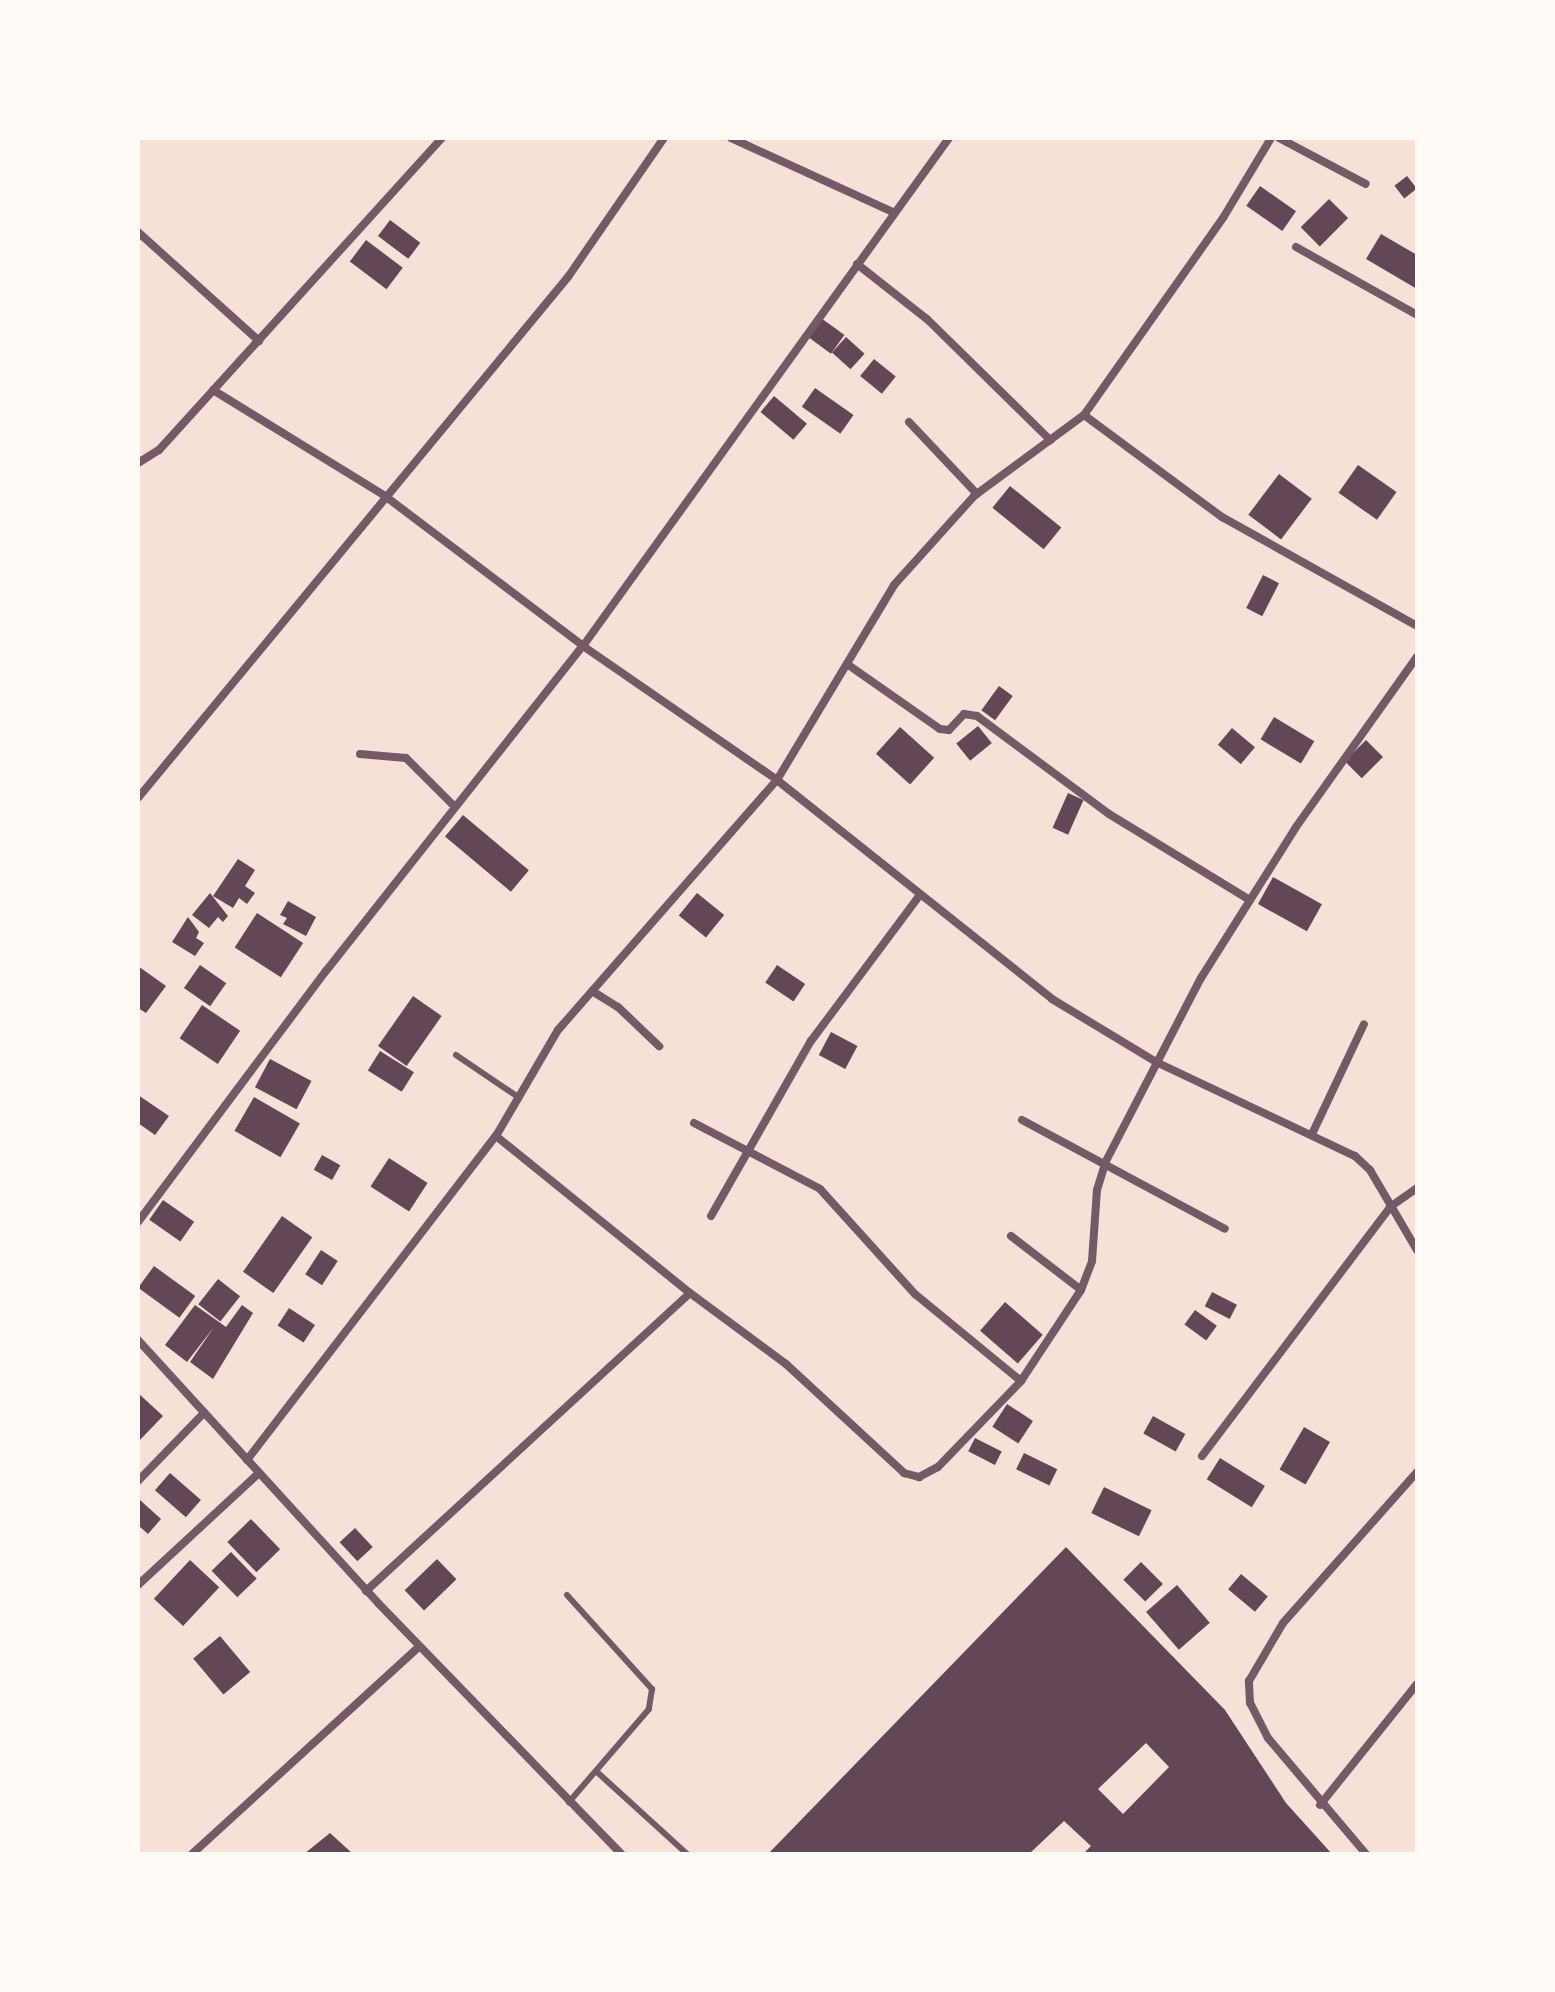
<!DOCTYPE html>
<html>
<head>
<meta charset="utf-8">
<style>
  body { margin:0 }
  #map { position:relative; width:1555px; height:1992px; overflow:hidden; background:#f7e1d7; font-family:Jost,sans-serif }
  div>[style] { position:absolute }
  .building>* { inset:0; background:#644757; transform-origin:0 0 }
  .service>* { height:6px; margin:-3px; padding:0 3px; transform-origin:3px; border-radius:3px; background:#755966 }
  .minor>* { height:8px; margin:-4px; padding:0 4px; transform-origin:4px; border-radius:4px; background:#755966 }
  span { translate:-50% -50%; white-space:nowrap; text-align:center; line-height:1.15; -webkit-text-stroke:8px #fffaf5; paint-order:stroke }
  .frame { position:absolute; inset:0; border:140px solid #fffaf5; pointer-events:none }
</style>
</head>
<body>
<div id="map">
  <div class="building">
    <i style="left:1407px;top:176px;width:16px;height:16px;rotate:52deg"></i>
    <i style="left:1260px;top:186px;width:44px;height:24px;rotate:35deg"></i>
    <i style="left:1329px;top:199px;width:27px;height:40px;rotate:45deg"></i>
    <i style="left:390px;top:220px;width:38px;height:20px;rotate:37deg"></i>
    <i style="clip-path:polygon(1381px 234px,1417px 255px,1417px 289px,1366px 259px)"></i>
    <i style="left:366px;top:240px;width:46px;height:27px;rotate:37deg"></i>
    <i style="left:821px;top:318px;width:29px;height:23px;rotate:36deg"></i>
    <i style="left:846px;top:337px;width:25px;height:21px;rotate:42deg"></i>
    <i style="left:874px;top:359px;width:28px;height:22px;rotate:39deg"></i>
    <i style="left:815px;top:388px;width:47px;height:23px;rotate:35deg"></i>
    <i style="left:774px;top:396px;width:43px;height:21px;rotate:40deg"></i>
    <i style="left:1358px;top:465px;width:47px;height:34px;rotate:35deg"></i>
    <i style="left:1279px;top:474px;width:41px;height:51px;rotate:37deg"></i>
    <i style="left:1010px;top:486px;width:66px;height:28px;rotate:39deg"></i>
    <i style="left:1263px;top:575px;width:18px;height:37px;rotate:27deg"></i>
    <i style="left:999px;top:686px;width:17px;height:30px;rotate:36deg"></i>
    <i style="left:1274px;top:717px;width:47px;height:26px;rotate:31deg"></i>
    <i style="left:978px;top:726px;width:22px;height:28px;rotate:51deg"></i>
    <i style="left:900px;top:727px;width:46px;height:36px;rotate:42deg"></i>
    <i style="left:1232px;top:728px;width:30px;height:22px;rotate:40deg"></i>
    <i style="left:1366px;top:740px;width:24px;height:30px;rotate:45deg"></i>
    <i style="left:1068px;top:793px;width:17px;height:38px;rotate:24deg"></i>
    <i style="left:463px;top:815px;width:86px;height:28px;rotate:40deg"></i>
    <i style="clip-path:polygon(238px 859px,255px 870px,245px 886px,255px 893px,247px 904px,239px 898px,233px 908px,213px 896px)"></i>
    <i style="left:1273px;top:877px;width:56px;height:31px;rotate:29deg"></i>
    <i style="clip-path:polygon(210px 893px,228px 916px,223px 922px,218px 917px,209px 928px,192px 915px)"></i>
    <i style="left:697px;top:893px;width:35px;height:29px;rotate:39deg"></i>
    <i style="clip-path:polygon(288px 901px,316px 917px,306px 936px,283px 924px,287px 918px,280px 915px)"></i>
    <i style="left:257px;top:913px;width:55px;height:41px;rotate:33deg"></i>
    <i style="clip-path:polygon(188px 917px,199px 932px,196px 938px,204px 943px,195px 956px,172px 942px)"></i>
    <i style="left:200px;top:965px;width:32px;height:28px;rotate:35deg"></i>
    <i style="left:777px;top:965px;width:34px;height:21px;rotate:34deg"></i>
    <i style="clip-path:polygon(138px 966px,166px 986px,146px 1013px,138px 1008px)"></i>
    <i style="left:413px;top:996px;width:35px;height:61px;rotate:35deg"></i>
    <i style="left:202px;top:1005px;width:46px;height:40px;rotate:34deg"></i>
    <i style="left:831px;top:1032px;width:30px;height:26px;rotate:28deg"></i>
    <i style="left:380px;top:1051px;width:40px;height:23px;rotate:32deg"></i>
    <i style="left:270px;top:1059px;width:47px;height:32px;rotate:28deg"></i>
    <i style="clip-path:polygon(138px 1095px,169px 1116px,155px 1135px,138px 1123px)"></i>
    <i style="left:254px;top:1097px;width:53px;height:39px;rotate:30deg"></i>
    <i style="left:322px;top:1155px;width:21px;height:17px;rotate:29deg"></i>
    <i style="left:389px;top:1158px;width:46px;height:34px;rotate:33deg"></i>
    <i style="left:163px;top:1200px;width:38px;height:24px;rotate:35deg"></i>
    <i style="left:282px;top:1216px;width:37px;height:68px;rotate:35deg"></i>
    <i style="left:321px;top:1250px;width:20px;height:29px;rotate:33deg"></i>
    <i style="left:154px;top:1266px;width:51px;height:27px;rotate:36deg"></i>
    <i style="left:218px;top:1279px;width:28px;height:32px;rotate:38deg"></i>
    <i style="left:1212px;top:1292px;width:28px;height:16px;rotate:27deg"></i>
    <i style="left:1005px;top:1302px;width:50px;height:38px;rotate:41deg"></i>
    <i style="clip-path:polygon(195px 1305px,226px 1327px,242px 1305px,253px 1313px,213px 1379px,190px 1362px,214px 1327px,187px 1362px,165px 1345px)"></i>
    <i style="left:289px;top:1308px;width:31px;height:21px;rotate:33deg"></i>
    <i style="left:1195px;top:1310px;width:27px;height:18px;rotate:36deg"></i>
    <i style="clip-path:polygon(138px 1393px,163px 1416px,138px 1442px)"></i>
    <i style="left:1007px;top:1404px;width:31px;height:27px;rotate:33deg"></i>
    <i style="left:1153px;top:1416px;width:37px;height:20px;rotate:29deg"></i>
    <i style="left:1304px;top:1427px;width:30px;height:49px;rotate:30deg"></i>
    <i style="left:975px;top:1438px;width:30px;height:15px;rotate:27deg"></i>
    <i style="left:1024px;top:1453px;width:37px;height:18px;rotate:26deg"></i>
    <i style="left:1220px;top:1458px;width:53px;height:25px;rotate:32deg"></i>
    <i style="left:170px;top:1473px;width:41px;height:23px;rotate:41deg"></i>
    <i style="left:1104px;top:1487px;width:53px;height:29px;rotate:26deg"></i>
    <i style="clip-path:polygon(140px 1500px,161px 1519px,148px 1534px,138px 1525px)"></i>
    <i style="left:251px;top:1519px;width:42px;height:33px;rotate:46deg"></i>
    <i style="left:355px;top:1528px;width:26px;height:21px;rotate:47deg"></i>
    <i style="clip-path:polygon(evenodd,1066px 1547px,1225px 1710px,1286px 1803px,1332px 1854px,1083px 1854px,1091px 1846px,1064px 1821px,1029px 1854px,768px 1854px,1066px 1547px,1146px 1743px,1169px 1767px,1123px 1814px,1098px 1789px,1146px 1743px)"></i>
    <i style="left:231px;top:1552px;width:37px;height:27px;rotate:46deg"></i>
    <i style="left:437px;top:1559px;width:28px;height:45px;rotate:46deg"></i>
    <i style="left:190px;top:1560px;width:40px;height:53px;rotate:43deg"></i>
    <i style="left:1141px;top:1562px;width:31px;height:25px;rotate:45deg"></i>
    <i style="left:1241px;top:1574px;width:35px;height:20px;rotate:40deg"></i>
    <i style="left:1177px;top:1585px;width:50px;height:41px;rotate:49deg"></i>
    <i style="left:220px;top:1636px;width:47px;height:35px;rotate:50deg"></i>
    <i style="clip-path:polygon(330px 1833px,353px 1854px,304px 1854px)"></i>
  </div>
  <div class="service">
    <i style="left:456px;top:1055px;width:75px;rotate:34.1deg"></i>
    <i style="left:567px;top:1595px;width:127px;rotate:47.9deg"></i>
    <i style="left:652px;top:1689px;width:20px;rotate:99deg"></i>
    <i style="left:649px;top:1709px;width:123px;rotate:130.7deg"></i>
    <i style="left:597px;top:1772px;width:122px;rotate:42.3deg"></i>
  </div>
  <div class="minor">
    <i style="left:731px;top:138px;width:180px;rotate:24.6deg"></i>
    <i style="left:1279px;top:138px;width:98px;rotate:27.9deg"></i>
    <i style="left:138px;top:232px;width:163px;rotate:42deg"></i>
    <i style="left:1296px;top:247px;width:139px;rotate:29.3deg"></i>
    <i style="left:857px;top:264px;width:89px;rotate:38.2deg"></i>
    <i style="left:927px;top:319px;width:173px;rotate:44.5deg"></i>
    <i style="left:213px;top:390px;width:202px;rotate:31.6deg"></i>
    <i style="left:385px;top:496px;width:248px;rotate:37.1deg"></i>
    <i style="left:583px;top:646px;width:236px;rotate:34.6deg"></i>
    <i style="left:777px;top:780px;width:352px;rotate:38.5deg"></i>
    <i style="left:1052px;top:999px;width:122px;rotate:31.2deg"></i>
    <i style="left:1156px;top:1062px;width:220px;rotate:25.3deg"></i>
    <i style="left:1355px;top:1156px;width:21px;rotate:43deg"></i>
    <i style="left:1370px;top:1170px;width:93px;rotate:59.6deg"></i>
    <i style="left:1084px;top:415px;width:172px;rotate:36.5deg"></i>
    <i style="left:1222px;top:517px;width:223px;rotate:29.2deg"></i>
    <i style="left:909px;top:422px;width:99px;rotate:46.6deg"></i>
    <i style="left:138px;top:463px;width:25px;rotate:-32deg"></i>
    <i style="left:159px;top:450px;width:421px;rotate:-47.8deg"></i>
    <i style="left:847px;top:664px;width:113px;rotate:35deg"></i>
    <i style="left:940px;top:729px;width:9px;rotate:6deg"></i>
    <i style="left:949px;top:730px;width:22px;rotate:-47deg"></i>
    <i style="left:964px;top:714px;width:13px;rotate:9deg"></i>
    <i style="left:977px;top:716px;width:164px;rotate:36.6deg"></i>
    <i style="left:1109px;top:814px;width:165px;rotate:31.4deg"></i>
    <i style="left:360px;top:754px;width:46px;rotate:5deg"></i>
    <i style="left:406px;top:758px;width:69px;rotate:45deg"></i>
    <i style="left:138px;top:798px;width:676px;rotate:-50.47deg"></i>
    <i style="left:568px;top:277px;width:169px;rotate:-55.4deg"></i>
    <i style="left:592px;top:991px;width:31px;rotate:32deg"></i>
    <i style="left:618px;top:1007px;width:57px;rotate:43.6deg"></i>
    <i style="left:1022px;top:1120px;width:230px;rotate:28.2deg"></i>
    <i style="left:694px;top:1123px;width:142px;rotate:27.6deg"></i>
    <i style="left:820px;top:1189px;width:142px;rotate:47.9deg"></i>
    <i style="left:915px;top:1294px;width:137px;rotate:39.4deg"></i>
    <i style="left:1313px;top:1132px;width:119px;rotate:-64.7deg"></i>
    <i style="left:496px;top:1136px;width:250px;rotate:39deg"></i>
    <i style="left:711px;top:1216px;width:202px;rotate:-60.3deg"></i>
    <i style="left:811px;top:1041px;width:182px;rotate:-53.3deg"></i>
    <i style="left:138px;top:1222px;width:314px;rotate:-53.2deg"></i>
    <i style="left:326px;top:971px;width:414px;rotate:-51.7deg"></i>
    <i style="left:583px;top:646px;width:626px;rotate:-54.23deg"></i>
    <i style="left:1011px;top:1236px;width:88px;rotate:37.6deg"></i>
    <i style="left:138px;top:1340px;width:357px;rotate:47.6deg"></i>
    <i style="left:379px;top:1604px;width:348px;rotate:45.9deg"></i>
    <i style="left:1202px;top:1456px;width:312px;rotate:-52.9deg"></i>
    <i style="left:1390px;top:1207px;width:33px;rotate:-35deg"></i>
    <i style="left:247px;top:1460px;width:409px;rotate:-52.5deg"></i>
    <i style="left:496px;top:1136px;width:123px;rotate:-59.7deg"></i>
    <i style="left:558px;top:1030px;width:332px;rotate:-48.8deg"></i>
    <i style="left:777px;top:780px;width:227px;rotate:-59deg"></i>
    <i style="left:894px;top:585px;width:120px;rotate:-48deg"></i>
    <i style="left:974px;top:496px;width:137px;rotate:-36.4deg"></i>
    <i style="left:1084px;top:415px;width:241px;rotate:-54.8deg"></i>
    <i style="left:1223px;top:218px;width:93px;rotate:-59deg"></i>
    <i style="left:138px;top:1481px;width:95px;rotate:-45.9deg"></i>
    <i style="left:138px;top:1585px;width:165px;rotate:-42.8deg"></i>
    <i style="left:366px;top:1591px;width:440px;rotate:-42.6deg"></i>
    <i style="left:690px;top:1293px;width:119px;rotate:36.5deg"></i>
    <i style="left:786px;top:1364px;width:161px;rotate:42.7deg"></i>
    <i style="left:904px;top:1473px;width:16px;rotate:15deg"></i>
    <i style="left:919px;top:1477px;width:21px;rotate:-28deg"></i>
    <i style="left:938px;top:1467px;width:120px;rotate:-46deg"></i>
    <i style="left:1021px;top:1381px;width:109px;rotate:-56.6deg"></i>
    <i style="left:1081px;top:1290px;width:31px;rotate:-69deg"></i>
    <i style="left:1092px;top:1261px;width:71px;rotate:-86deg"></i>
    <i style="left:1097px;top:1190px;width:30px;rotate:-73deg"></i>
    <i style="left:1106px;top:1161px;width:206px;rotate:-62.6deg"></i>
    <i style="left:1201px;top:978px;width:178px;rotate:-57.8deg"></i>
    <i style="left:1296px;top:827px;width:209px;rotate:-54.6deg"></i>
    <i style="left:1320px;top:1805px;width:155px;rotate:-51.3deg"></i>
    <i style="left:192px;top:1854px;width:307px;rotate:-42.4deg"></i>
    <i style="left:1366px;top:1854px;width:152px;rotate:-130.2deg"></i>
    <i style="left:1268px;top:1738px;width:39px;rotate:-117deg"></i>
    <i style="left:1250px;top:1703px;width:22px;rotate:-93deg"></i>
    <i style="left:1249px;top:1681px;width:67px;rotate:-59.6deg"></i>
    <i style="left:1283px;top:1623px;width:202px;rotate:-48.4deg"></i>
  </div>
  <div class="frame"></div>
</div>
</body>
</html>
